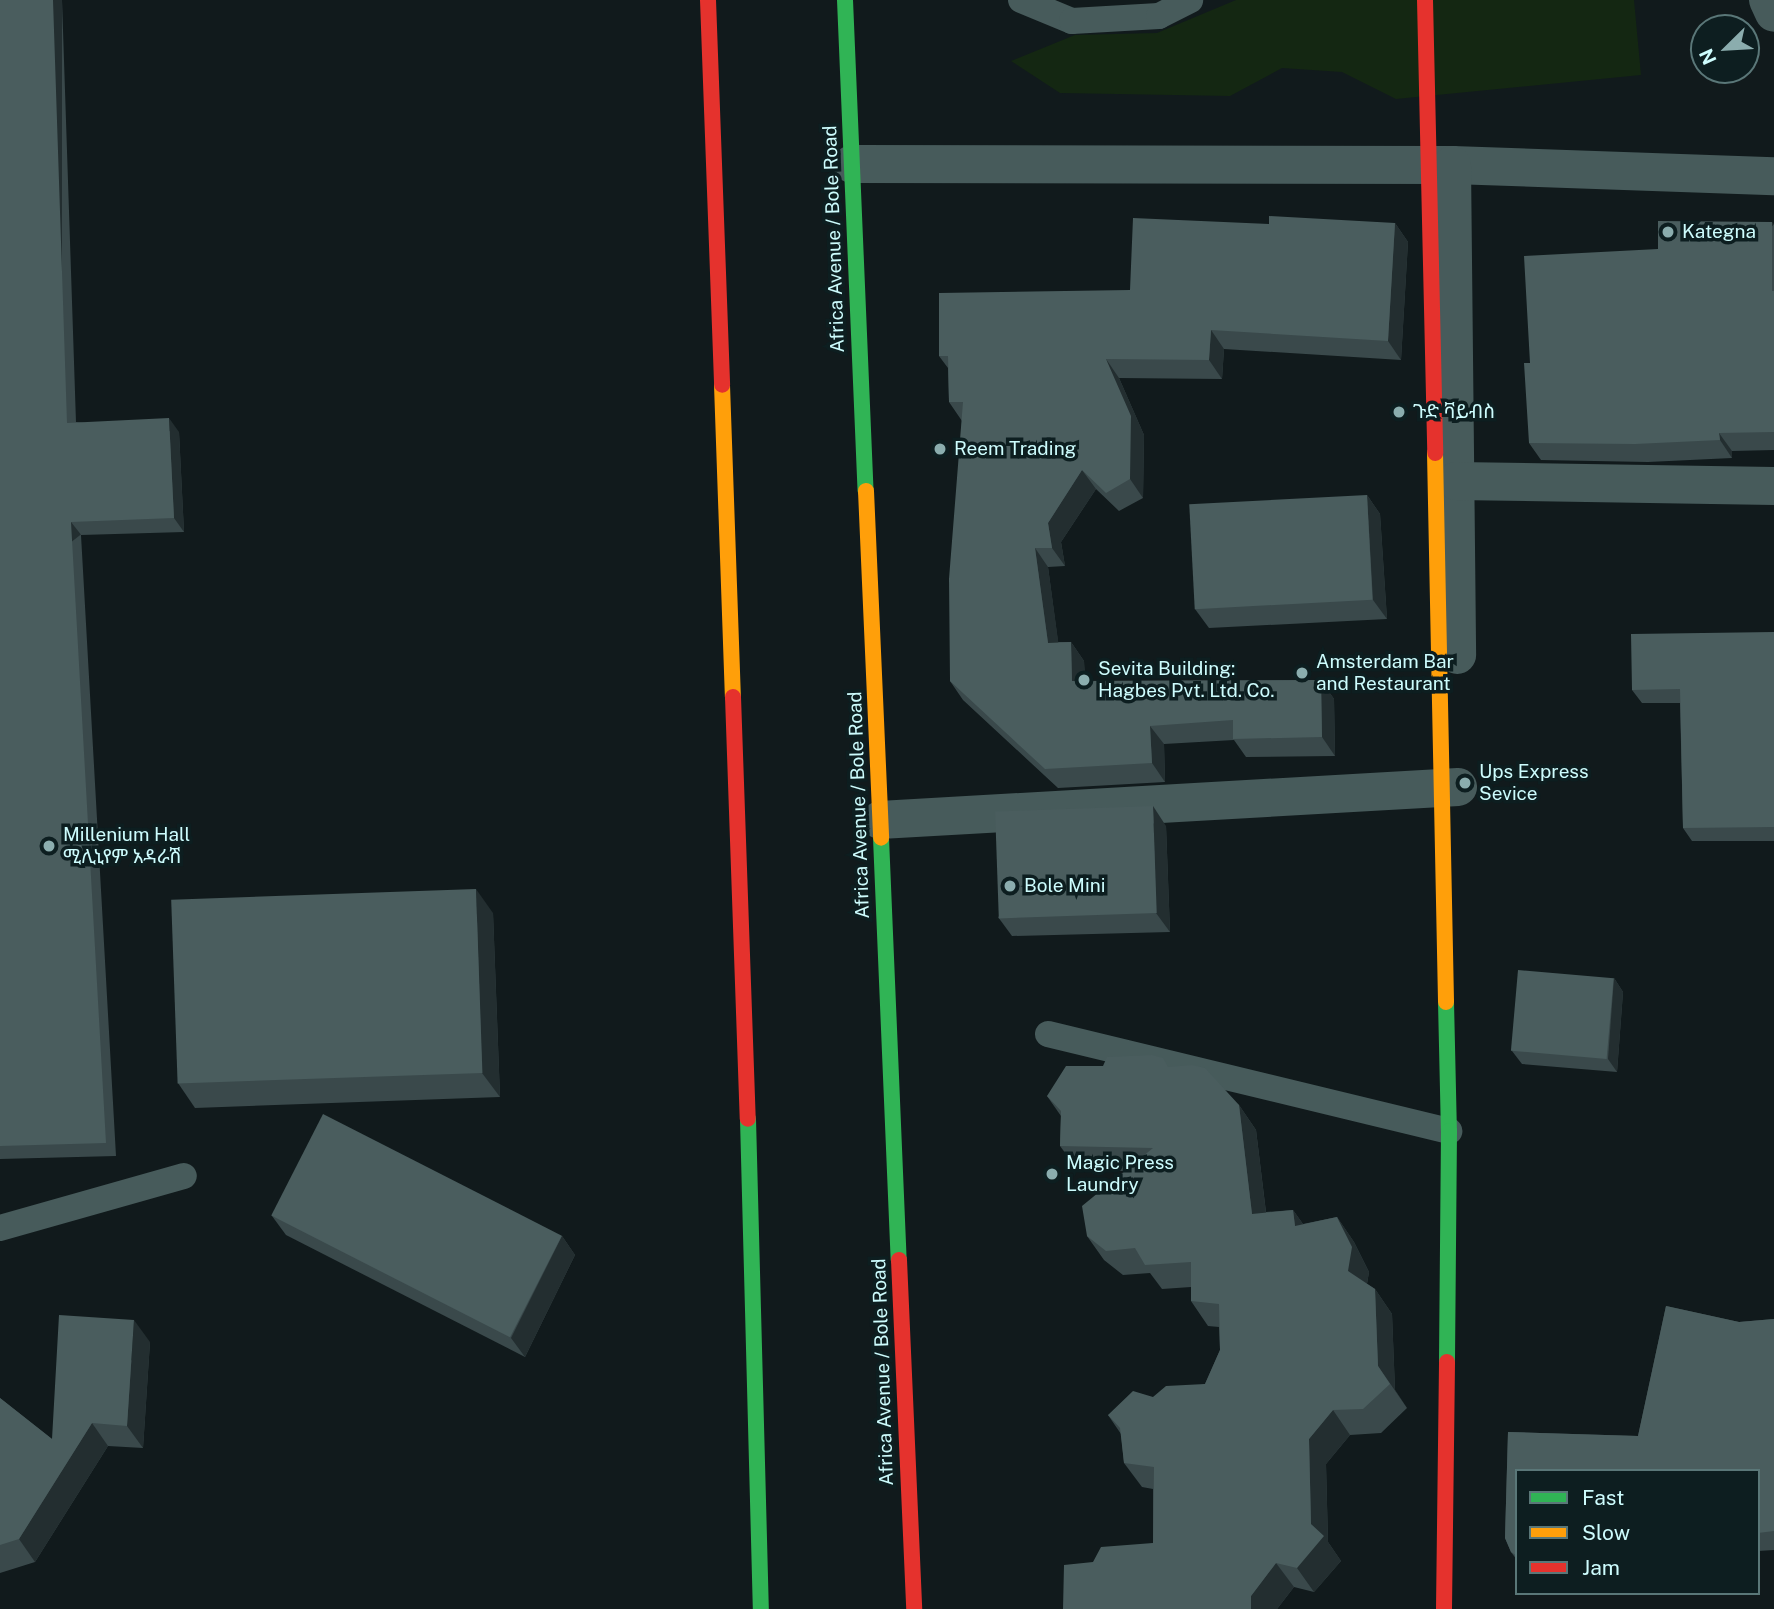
<!DOCTYPE html>
<html>
<head>
<meta charset="utf-8">
<style>
  body { margin:0 }
  #map { position:relative; width:1774px; height:1609px; overflow:hidden; background:#111a1c; font-family:"Public Sans","Noto Sans Ethiopic",sans-serif }
  div>[style] { position:absolute }
  .green>* { inset:0; background:#142712 }
  .lane>* { height:26px; margin:-13px; padding:0 13px; transform-origin:13px; border-radius:13px; background:#475b5b }
  .street>* { height:38px; margin:-19px; padding:0 19px; transform-origin:19px; border-radius:19px; background:#475b5b }
  .fast>* { height:16px; margin:-8px; padding:0 8px; transform-origin:8px; border-radius:8px; background:#30b455 }
  .slow>* { height:16px; margin:-8px; padding:0 8px; transform-origin:8px; border-radius:8px; background:#ff9f0a }
  .jam>* { height:16px; margin:-8px; padding:0 8px; transform-origin:8px; border-radius:8px; background:#e5322d }
  .wall>* { inset:0; background:#3a494b }
  .shaded-wall>* { inset:0; background:#232e30; transform-origin:0 0 }
  .building>* { inset:0; background:#4a5d5e; transform-origin:0 0 }
  .dots>* { width:19px; height:19px; translate:-50% -50%; box-sizing:border-box; border:4px solid #0d1e20; border-radius:50% }
  span { translate:-50% -50%; white-space:nowrap; text-align:center; line-height:1.15; -webkit-text-stroke:7px #0d1e20; paint-order:stroke }
  .poi-label { font-size:19px; color:#cdfcfd }
  .left { translate:0 -50%; text-align:left }
  .street-label { font-size:19px; color:#cdfcfd }
  .legend { position:absolute; left:1515px; top:1469px; width:245px; height:126px; box-sizing:border-box; background:#0d1e20; border:2px solid #5a7778; margin:0; padding:9px 12px; list-style:none; font-size:21px; color:#cdfcfd }
  .legend li { display:flex; align-items:center; gap:14px; height:35px }
  .legend b { width:35px; border:2px solid #5a7778 }
  .north { position:absolute; left:1690px; top:14px; width:70px; height:70px; box-sizing:border-box; background:#0d1e20; border:2px solid #5a7778; border-radius:50%; rotate:246deg; font-size:19px; font-weight:700; line-height:28px; text-align:center; color:#cdfcfd }
  .north::after { content:''; display:block; margin:auto; width:24px; height:32px; background:#8badae; clip-path:polygon(50% 0,100% 100%,50% 72%,0 100%) }
</style>
</head>
<body>
<div id="map">
  <div class="green">
    <i style="clip-path:polygon(1236px 0,1634px 0,1641px 75px,1396px 99px,1342px 72px,1282px 68px,1230px 96px,1060px 93px,1011px 61px,1075px 35px,1157px 33px)"></i>
  </div>
  <div class="lane">
    <i style="left:1021px;top:0;width:55px;rotate:22.4deg"></i>
    <i style="left:1072px;top:21px;width:87px;rotate:-3.3deg"></i>
    <i style="left:1159px;top:16px;width:35px;rotate:-27deg"></i>
    <i style="left:1048px;top:1034px;width:413px;rotate:13.6deg"></i>
    <i style="left:0;top:1228px;width:191px;rotate:-15.8deg"></i>
  </div>
  <div class="street">
    <i style="left:1768px;top:0;width:14px;rotate:65deg"></i>
    <i style="left:852px;top:164px;width:600px;rotate:0.1deg"></i>
    <i style="left:1452px;top:165px;width:322px;rotate:2deg"></i>
    <i style="left:1452px;top:165px;width:490px;rotate:89.4deg"></i>
    <i style="left:1456px;top:481px;width:318px;rotate:0.9deg"></i>
    <i style="left:880px;top:820px;width:579px;rotate:-3.27deg"></i>
  </div>
  <div class="fast">
    <i style="left:845px;top:0;width:491px;rotate:87.6deg"></i>
    <i style="left:881px;top:838px;width:422px;rotate:87.6deg"></i>
    <i style="left:1446px;top:1002px;width:129px;rotate:88.7deg"></i>
    <i style="left:1449px;top:1131px;width:231px;rotate:90.5deg"></i>
    <i style="left:748px;top:1119px;width:490px;rotate:88.5deg"></i>
  </div>
  <div class="slow">
    <i style="left:722px;top:385px;width:312px;rotate:88deg"></i>
    <i style="left:1435px;top:453px;width:549px;rotate:88.85deg"></i>
    <i style="left:866px;top:491px;width:347px;rotate:87.5deg"></i>
  </div>
  <div class="jam">
    <i style="left:708px;top:0;width:385px;rotate:87.9deg"></i>
    <i style="left:1425px;top:0;width:453px;rotate:88.7deg"></i>
    <i style="left:733px;top:697px;width:422px;rotate:88deg"></i>
    <i style="left:899px;top:1260px;width:349px;rotate:87.5deg"></i>
    <i style="left:1444px;top:1609px;width:247px;rotate:-89.3deg"></i>
  </div>
  <div class="wall">
    <i style="clip-path:polygon(0 0,62px 0,76px 422px,179px 432px,184px 532px,81px 535px,116px 1156px,0 1159px)"></i>
    <i style="clip-path:polygon(1395px 223px,1408px 242px,1401px 360px,1224px 349px,1222px 379px,1119px 378px,1144px 435px,1143px 498px,1119px 511px,1096px 489px,1061px 542px,1065px 566px,1048px 567px,1058px 642px,1071px 642px,1084px 661px,1085px 681px,1321px 680px,1334px 699px,1335px 756px,1246px 757px,1234px 740px,1164px 744px,1165px 782px,1058px 788px,963px 700px,950px 681px,962px 421px,949px 402px,948px 368px,939px 356px,1130px 290px,1269px 224px)"></i>
    <i style="clip-path:polygon(1774px 224px,1774px 450px,1732px 451px,1732px 458px,1648px 462px,1541px 460px,1529px 443px,1530px 363px,1658px 249px)"></i>
    <i style="clip-path:polygon(1367px 495px,1380px 514px,1387px 619px,1209px 628px,1195px 609px)"></i>
    <i style="clip-path:polygon(1774px 632px,1774px 841px,1692px 841px,1683px 828px,1680px 703px,1642px 703px,1632px 690px)"></i>
    <i style="clip-path:polygon(1166px 826px,1170px 932px,1012px 936px,998px 917px)"></i>
    <i style="clip-path:polygon(493px 913px,500px 1097px,195px 1108px,178px 1083px)"></i>
    <i style="clip-path:polygon(1614px 978px,1623px 992px,1617px 1072px,1522px 1064px,1512px 1051px)"></i>
    <i style="clip-path:polygon(1103px 1066px,1169px 1067px,1239px 1105px,1256px 1130px,1266px 1212px,1293px 1210px,1303px 1224px,1337px 1217px,1354px 1242px,1369px 1272px,1367px 1284px,1375px 1289px,1392px 1314px,1395px 1390px,1407px 1408px,1381px 1433px,1350px 1435px,1326px 1464px,1328px 1542px,1341px 1561px,1314px 1592px,1294px 1587px,1277px 1609px,1063px 1609px,1093px 1562px,1153px 1543px,1153px 1489px,1142px 1487px,1124px 1463px,1121px 1434px,1108px 1415px,1153px 1397px,1205px 1384px,1220px 1350px,1219px 1327px,1208px 1326px,1191px 1301px,1191px 1287px,1162px 1289px,1150px 1273px,1123px 1275px,1104px 1260px,1087px 1236px,1125px 1171px,1078px 1170px,1060px 1146px,1061px 1116px,1047px 1096px)"></i>
    <i style="clip-path:polygon(272px 1216px,562px 1236px,575px 1255px,525px 1357px,286px 1235px)"></i>
    <i style="clip-path:polygon(1666px 1306px,1739px 1322px,1774px 1319px,1774px 1550px,1758px 1551px,1758px 1471px,1517px 1471px,1517px 1560px,1511px 1552px,1505px 1538px,1508px 1432px,1638px 1436px)"></i>
    <i style="clip-path:polygon(150px 1342px,143px 1448px,108px 1446px,35px 1562px,0 1573px,0 1398px,52px 1439px)"></i>
  </div>
  <div class="shaded-wall">
    <i style="left:53px;top:0;width:9px;height:423px"></i>
    <i style="left:1772px;top:222px;width:3px;height:69px;rotate:45deg"></i>
    <i style="clip-path:polygon(1395px 223px,1408px 242px,1401px 360px,1388px 341px)"></i>
    <i style="clip-path:polygon(1211px 330px,1224px 349px,1222px 379px,1209px 360px)"></i>
    <i style="clip-path:polygon(1106px 359px,1119px 378px,1144px 435px,1143px 498px,1130px 479px)"></i>
    <i style="clip-path:polygon(169px 418px,179px 432px,184px 532px,174px 518px)"></i>
    <i style="clip-path:polygon(1719px 433px,1732px 451px,1732px 458px,1720px 440px)"></i>
    <i style="clip-path:polygon(1082px 470px,1096px 489px,1061px 542px,1065px 566px,1052px 548px,1048px 523px)"></i>
    <i style="clip-path:polygon(1367px 495px,1380px 514px,1387px 619px,1373px 600px)"></i>
    <i style="left:71px;top:522px;width:16px;height:622px;rotate:52deg"></i>
    <i style="clip-path:polygon(1035px 548px,1048px 567px,1061px 662px,1048px 643px)"></i>
    <i style="clip-path:polygon(1071px 642px,1084px 661px,1086px 700px,1072px 681px)"></i>
    <i style="clip-path:polygon(1321px 680px,1334px 699px,1335px 756px,1322px 737px)"></i>
    <i style="clip-path:polygon(1150px 726px,1164px 744px,1165px 782px,1152px 763px)"></i>
    <i style="clip-path:polygon(1153px 806px,1166px 826px,1170px 932px,1156px 913px)"></i>
    <i style="clip-path:polygon(476px 889px,493px 913px,500px 1097px,482px 1073px)"></i>
    <i style="clip-path:polygon(1614px 978px,1623px 992px,1617px 1072px,1608px 1059px)"></i>
    <i style="clip-path:polygon(1239px 1105px,1256px 1130px,1269px 1238px,1252px 1214px)"></i>
    <i style="clip-path:polygon(1293px 1210px,1310px 1234px,1295px 1226px)"></i>
    <i style="clip-path:polygon(1337px 1217px,1354px 1242px,1369px 1272px,1365px 1295px,1348px 1271px)"></i>
    <i style="clip-path:polygon(562px 1236px,575px 1255px,525px 1357px,511px 1338px)"></i>
    <i style="clip-path:polygon(1375px 1289px,1392px 1314px,1395px 1390px,1407px 1408px,1378px 1366px)"></i>
    <i style="clip-path:polygon(134px 1320px,150px 1342px,143px 1448px,127px 1426px)"></i>
    <i style="clip-path:polygon(1333px 1410px,1350px 1435px,1326px 1464px,1328px 1542px,1341px 1561px,1314px 1592px,1297px 1568px,1311px 1524px,1309px 1439px)"></i>
    <i style="clip-path:polygon(92px 1423px,108px 1446px,35px 1562px,19px 1539px)"></i>
    <i style="clip-path:polygon(1276px 1563px,1294px 1587px,1277px 1609px,1251px 1609px,1251px 1596px)"></i>
  </div>
  <div class="building">
    <i style="clip-path:polygon(0 0,53px 0,67px 423px,169px 418px,174px 518px,71px 522px,106px 1143px,0 1146px)"></i>
    <i style="clip-path:polygon(1269px 216px,1395px 223px,1388px 341px,1211px 330px,1209px 360px,1106px 359px,1131px 416px,1130px 479px,1106px 493px,1082px 470px,1048px 523px,1052px 548px,1035px 548px,1048px 643px,1071px 642px,1072px 681px,1321px 680px,1322px 737px,1233px 739px,1233px 720px,1150px 726px,1152px 763px,1045px 769px,950px 681px,949px 579px,963px 402px,949px 402px,948px 356px,939px 356px,939px 293px,1130px 290px,1133px 218px,1269px 224px)"></i>
    <i style="clip-path:polygon(1658px 221px,1772px 222px,1772px 291px,1774px 291px,1774px 432px,1719px 433px,1720px 440px,1635px 444px,1529px 443px,1524px 363px,1530px 363px,1524px 256px,1658px 249px)"></i>
    <i style="left:1367px;top:495px;width:105px;height:178px;rotate:87deg"></i>
    <i style="clip-path:polygon(1774px 632px,1774px 827px,1683px 828px,1680px 689px,1632px 690px,1631px 634px)"></i>
    <i style="left:1153px;top:806px;width:107px;height:158px;rotate:88deg"></i>
    <i style="left:476px;top:889px;width:184px;height:305px;rotate:88deg"></i>
    <i style="left:1518px;top:970px;width:96px;height:81px;rotate:5deg"></i>
    <i style="clip-path:polygon(1152px 1055px,1163px 1058px,1168px 1067px,1192px 1065px,1205px 1068px,1239px 1105px,1252px 1214px,1293px 1210px,1295px 1226px,1337px 1217px,1352px 1247px,1348px 1271px,1375px 1289px,1378px 1366px,1390px 1384px,1363px 1409px,1333px 1410px,1309px 1439px,1311px 1524px,1324px 1536px,1297px 1568px,1276px 1563px,1251px 1596px,1251px 1609px,1063px 1609px,1064px 1565px,1093px 1562px,1101px 1547px,1153px 1543px,1154px 1467px,1124px 1463px,1120px 1428px,1108px 1415px,1133px 1391px,1153px 1397px,1166px 1386px,1205px 1384px,1220px 1350px,1219px 1304px,1191px 1301px,1191px 1262px,1145px 1265px,1135px 1248px,1106px 1251px,1087px 1236px,1082px 1206px,1153px 1148px,1060px 1146px,1061px 1111px,1047px 1096px,1066px 1066px,1103px 1066px,1107px 1057px)"></i>
    <i style="left:323px;top:1114px;width:268px;height:114px;rotate:27deg"></i>
    <i style="clip-path:polygon(1666px 1306px,1739px 1322px,1774px 1319px,1774px 1531px,1758px 1533px,1758px 1471px,1517px 1471px,1517px 1556px,1511px 1552px,1505px 1538px,1508px 1432px,1638px 1436px)"></i>
    <i style="clip-path:polygon(59px 1315px,134px 1320px,127px 1426px,92px 1423px,19px 1539px,0 1545px,0 1398px,52px 1439px)"></i>
  </div>
  <div class="dots">
    <i style="left:1668px;top:232px;background:#8badae"></i>
    <i style="left:1399px;top:412px;background:#8badae"></i>
    <i style="left:940px;top:449px;background:#8badae"></i>
    <i style="left:1302px;top:673px;background:#8badae"></i>
    <i style="left:1084px;top:680px;background:#8badae"></i>
    <i style="left:1465px;top:783px;background:#8badae"></i>
    <i style="left:49px;top:846px;background:#8badae"></i>
    <i style="left:1010px;top:886px;background:#8badae"></i>
    <i style="left:1052px;top:1174px;background:#8badae"></i>
  </div>
  <div class="poi-label">
    <span class="left" style="left:1682px;top:232px">Kategna</span>
    <span class="left" style="left:1413px;top:412px">ጉድ ቫይብስ</span>
    <span class="left" style="left:954px;top:449px">Reem Trading</span>
    <span class="left" style="left:1316px;top:673px">Amsterdam Bar<br>and Restaurant</span>
    <span class="left" style="left:1098px;top:680px">Sevita Building:<br>Hagbes Pvt. Ltd. Co.</span>
    <span class="left" style="left:1479px;top:783px">Ups Express<br>Sevice</span>
    <span class="left" style="left:63px;top:846px">Millenium Hall<br>ሚሊኒየም አዳራሽ</span>
    <span class="left" style="left:1024px;top:886px">Bole Mini</span>
    <span class="left" style="left:1066px;top:1174px">Magic Press<br>Laundry</span>
  </div>
  <div class="street-label">
    <span style="left:834px;top:239px;rotate:-92deg">Africa Avenue / Bole Road</span>
    <span style="left:859px;top:805px;rotate:-92deg">Africa Avenue / Bole Road</span>
    <span style="left:883px;top:1372px;rotate:-92deg">Africa Avenue / Bole Road</span>
  </div>
  <ul class="legend">
  <li><b style="height:9px;background:#30b455"></b>Fast</li>
  <li><b style="height:9px;background:#ff9f0a"></b>Slow</li>
  <li><b style="height:9px;background:#e5322d"></b>Jam</li>
  </ul>
  <div class="north">N</div>
</div>
</body>
</html>
